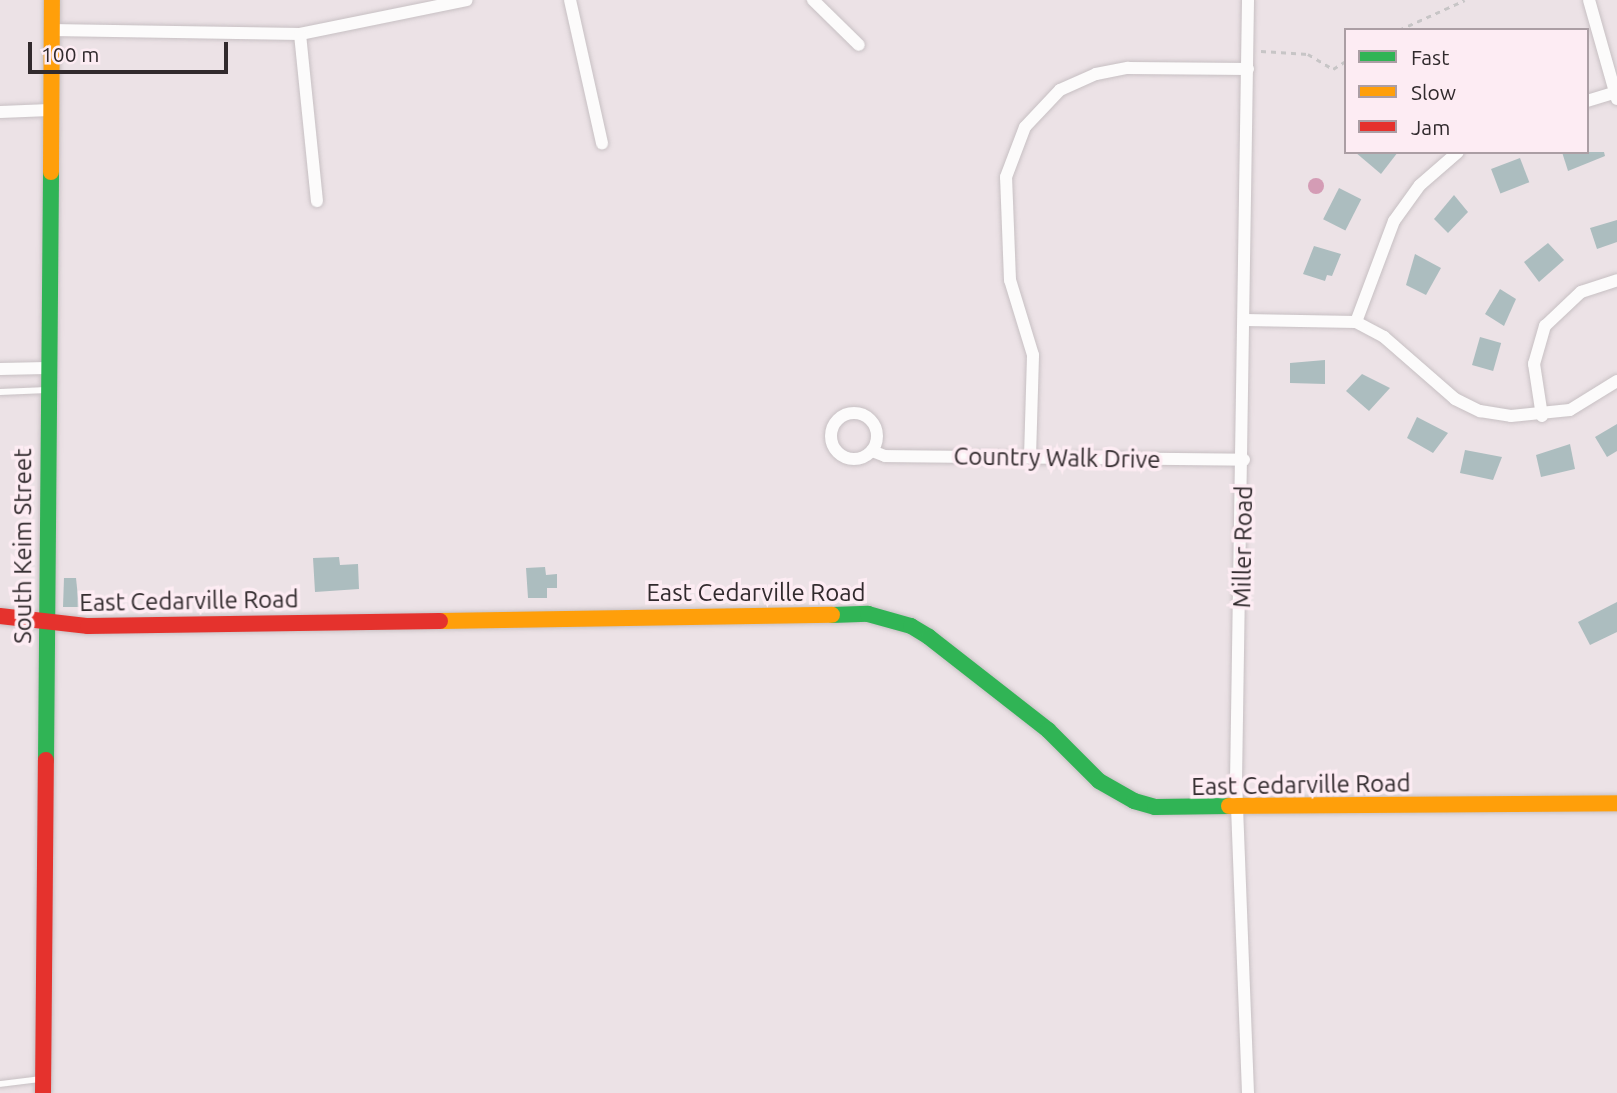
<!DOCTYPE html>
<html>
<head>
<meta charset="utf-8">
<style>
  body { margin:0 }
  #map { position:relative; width:1617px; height:1093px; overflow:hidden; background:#ece2e6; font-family:Ubuntu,sans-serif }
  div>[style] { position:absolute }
  .water>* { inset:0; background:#d49cb5 }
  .round { border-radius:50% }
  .building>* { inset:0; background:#acbdbf; transform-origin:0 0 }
  .path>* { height:2.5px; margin-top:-1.25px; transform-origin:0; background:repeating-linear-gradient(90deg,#c7c5c6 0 5px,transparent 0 10px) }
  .roads { filter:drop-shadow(0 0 2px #c7c0c3) drop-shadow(0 0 2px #c7c0c3) }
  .lane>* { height:6px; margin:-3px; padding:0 3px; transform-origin:3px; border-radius:3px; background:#fcfbfb }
  .street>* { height:12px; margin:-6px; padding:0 6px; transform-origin:6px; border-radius:6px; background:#fcfbfb }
  .street>.ring { margin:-6px; padding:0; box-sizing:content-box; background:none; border:12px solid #fcfbfb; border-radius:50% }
  .fast>* { height:16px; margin:-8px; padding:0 8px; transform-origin:8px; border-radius:8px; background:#30b455 }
  .slow>* { height:16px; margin:-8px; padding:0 8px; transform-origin:8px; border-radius:8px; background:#ff9f0a }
  .jam>* { height:16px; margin:-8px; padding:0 8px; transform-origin:8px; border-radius:8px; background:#e5322d }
  span { translate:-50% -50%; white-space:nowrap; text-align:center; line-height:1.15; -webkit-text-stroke:7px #fdecf3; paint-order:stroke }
  .street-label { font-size:24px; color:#312a2d }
  .legend { position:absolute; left:1344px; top:28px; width:245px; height:126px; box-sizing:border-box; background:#fdecf3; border:2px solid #ab9ea4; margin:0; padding:9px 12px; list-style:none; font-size:21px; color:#312a2d }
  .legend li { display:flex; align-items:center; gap:14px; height:35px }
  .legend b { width:35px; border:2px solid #ab9ea4 }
  .scale { position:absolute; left:28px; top:42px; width:200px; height:32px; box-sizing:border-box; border:4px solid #312a2d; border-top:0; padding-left:9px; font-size:21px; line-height:24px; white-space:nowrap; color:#312a2d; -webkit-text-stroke:5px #fdecf3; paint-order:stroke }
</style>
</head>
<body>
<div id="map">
  <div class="water">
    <i class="round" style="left:1308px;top:178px;width:16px;height:16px"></i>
  </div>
  <div class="building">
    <i style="clip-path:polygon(1355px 152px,1398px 152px,1381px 174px)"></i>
    <i style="clip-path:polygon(1562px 152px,1604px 152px,1605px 156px,1568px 171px)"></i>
    <i style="left:1520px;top:158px;width:26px;height:31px;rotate:69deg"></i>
    <i style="left:1339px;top:188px;width:25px;height:35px;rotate:27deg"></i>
    <i style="clip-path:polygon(1454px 195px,1468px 212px,1448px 233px,1434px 219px)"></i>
    <i style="clip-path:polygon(1617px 220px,1617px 242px,1597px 249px,1590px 228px)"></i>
    <i style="clip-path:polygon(1548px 243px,1564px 260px,1539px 282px,1524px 262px)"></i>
    <i style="clip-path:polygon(1314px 246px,1341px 254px,1332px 276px,1327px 275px,1325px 281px,1303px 274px)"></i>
    <i style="clip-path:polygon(1415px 254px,1441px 268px,1426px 295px,1406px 285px)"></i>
    <i style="clip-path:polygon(1500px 289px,1516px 299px,1504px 326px,1485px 314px)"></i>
    <i style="left:1480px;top:337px;width:22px;height:29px;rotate:16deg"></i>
    <i style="clip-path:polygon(1325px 360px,1325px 384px,1290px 383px,1290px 363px)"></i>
    <i style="clip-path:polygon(1362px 374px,1390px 388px,1369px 411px,1346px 391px)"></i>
    <i style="clip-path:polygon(1417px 417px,1448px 433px,1433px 453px,1407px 438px)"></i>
    <i style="clip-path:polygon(1617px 424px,1617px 451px,1607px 457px,1595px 437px)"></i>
    <i style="clip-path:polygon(1570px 444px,1575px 469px,1541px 477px,1536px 455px)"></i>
    <i style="clip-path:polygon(1465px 450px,1502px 457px,1493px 480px,1460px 473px)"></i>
    <i style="clip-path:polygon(339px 557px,340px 565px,358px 564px,359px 589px,315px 592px,313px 558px)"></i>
    <i style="clip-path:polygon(545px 567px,546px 575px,557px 574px,557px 588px,547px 588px,547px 598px,528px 598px,526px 568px)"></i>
    <i style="clip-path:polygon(64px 578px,76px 578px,79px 607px,63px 607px)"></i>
    <i style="clip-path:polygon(1617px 602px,1617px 632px,1590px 645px,1578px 622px)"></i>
  </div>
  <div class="path">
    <i style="left:1399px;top:30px;width:72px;rotate:-24.4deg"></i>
    <i style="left:1261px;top:51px;width:47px;rotate:3.7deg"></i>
    <i style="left:1308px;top:54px;width:29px;rotate:31deg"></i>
    <i style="left:1333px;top:69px;width:15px;rotate:-32deg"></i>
  </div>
  <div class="roads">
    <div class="lane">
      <i style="left:0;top:392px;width:47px;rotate:-2.4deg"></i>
      <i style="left:0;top:1084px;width:41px;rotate:-7deg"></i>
    </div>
    <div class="street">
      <i style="left:570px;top:0;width:147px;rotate:77.4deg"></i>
      <i style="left:813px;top:0;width:64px;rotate:44.4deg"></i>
      <i style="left:1589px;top:0;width:103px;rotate:74.2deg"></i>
      <i style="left:51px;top:30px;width:249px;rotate:0.9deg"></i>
      <i style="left:300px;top:34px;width:170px;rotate:-11.5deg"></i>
      <i style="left:300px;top:34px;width:168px;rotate:84.2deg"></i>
      <i style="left:1587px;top:101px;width:31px;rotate:-17deg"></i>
      <i style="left:0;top:112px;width:50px;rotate:-2.3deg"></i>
      <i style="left:1245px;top:320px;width:111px;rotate:1deg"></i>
      <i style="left:1356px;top:322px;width:32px;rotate:28deg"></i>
      <i style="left:1384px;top:337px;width:94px;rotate:41.1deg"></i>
      <i style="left:1455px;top:399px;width:28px;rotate:26deg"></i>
      <i style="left:1480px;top:411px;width:31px;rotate:9deg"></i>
      <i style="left:1511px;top:416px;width:59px;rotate:-5.8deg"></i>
      <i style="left:1570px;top:410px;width:55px;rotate:-31.7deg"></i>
      <i style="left:1356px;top:322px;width:108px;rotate:-69.4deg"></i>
      <i style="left:1394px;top:221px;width:44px;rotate:-54.2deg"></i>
      <i style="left:1420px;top:185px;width:50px;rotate:-41deg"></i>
      <i style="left:0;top:369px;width:47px;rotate:-1.2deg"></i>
      <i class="ring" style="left:831px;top:413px;width:34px;height:34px"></i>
      <i style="left:1542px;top:416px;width:53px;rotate:-98.7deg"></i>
      <i style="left:1534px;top:364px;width:40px;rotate:-74deg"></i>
      <i style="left:1545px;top:326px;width:50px;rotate:-43.4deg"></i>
      <i style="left:1581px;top:292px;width:38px;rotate:-18deg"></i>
      <i style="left:872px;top:451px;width:14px;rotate:21deg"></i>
      <i style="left:885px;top:456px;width:359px;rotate:0.6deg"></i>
      <i style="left:1030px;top:457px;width:102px;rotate:-88.3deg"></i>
      <i style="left:1033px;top:355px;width:78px;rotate:-107deg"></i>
      <i style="left:1010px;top:280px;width:103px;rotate:-92.2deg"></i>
      <i style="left:1006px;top:177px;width:53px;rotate:-69.2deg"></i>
      <i style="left:1025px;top:127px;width:51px;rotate:-46.6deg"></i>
      <i style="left:1060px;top:90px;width:39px;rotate:-24deg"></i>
      <i style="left:1096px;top:74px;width:33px;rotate:-11deg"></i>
      <i style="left:1128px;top:68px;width:120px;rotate:0.5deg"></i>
      <i style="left:1248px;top:1093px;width:311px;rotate:-92.2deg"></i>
      <i style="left:1236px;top:782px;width:782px;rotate:-89.12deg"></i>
    </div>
    <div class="fast">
      <i style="left:832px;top:615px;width:36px;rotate:-2deg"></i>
      <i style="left:868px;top:614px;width:45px;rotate:15.6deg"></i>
      <i style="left:911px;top:626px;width:21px;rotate:31deg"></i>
      <i style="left:929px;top:637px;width:151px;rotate:38deg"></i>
      <i style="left:1048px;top:730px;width:72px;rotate:45deg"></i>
      <i style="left:1099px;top:781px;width:40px;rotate:29.7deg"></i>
      <i style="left:1134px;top:801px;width:22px;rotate:16deg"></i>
      <i style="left:1155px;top:807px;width:74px;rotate:-0.8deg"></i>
      <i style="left:46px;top:760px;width:588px;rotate:-89.51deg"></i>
    </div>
    <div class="slow">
      <i style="left:51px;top:172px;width:172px;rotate:-89.7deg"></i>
      <i style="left:440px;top:621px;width:392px;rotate:-0.9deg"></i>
      <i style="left:1229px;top:806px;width:388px;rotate:-0.4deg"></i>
    </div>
    <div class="jam">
      <i style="left:0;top:616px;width:89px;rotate:6.5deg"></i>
      <i style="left:88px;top:626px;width:352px;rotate:-0.8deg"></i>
      <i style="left:43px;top:1093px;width:333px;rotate:-89.5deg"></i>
    </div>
  </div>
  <div class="street-label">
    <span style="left:1057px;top:458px;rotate:1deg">Country Walk Drive</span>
    <span style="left:23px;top:546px;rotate:-90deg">South Keim Street</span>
    <span style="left:1243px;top:547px;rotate:-89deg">Miller Road</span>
    <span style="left:756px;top:593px">East Cedarville Road</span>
    <span style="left:189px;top:601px;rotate:-1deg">East Cedarville Road</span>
    <span style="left:1301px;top:785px;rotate:-1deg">East Cedarville Road</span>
  </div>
  <ul class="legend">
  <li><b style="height:9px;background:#30b455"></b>Fast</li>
  <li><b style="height:9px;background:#ff9f0a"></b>Slow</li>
  <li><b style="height:9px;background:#e5322d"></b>Jam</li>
  </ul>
  <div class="scale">100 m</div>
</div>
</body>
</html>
